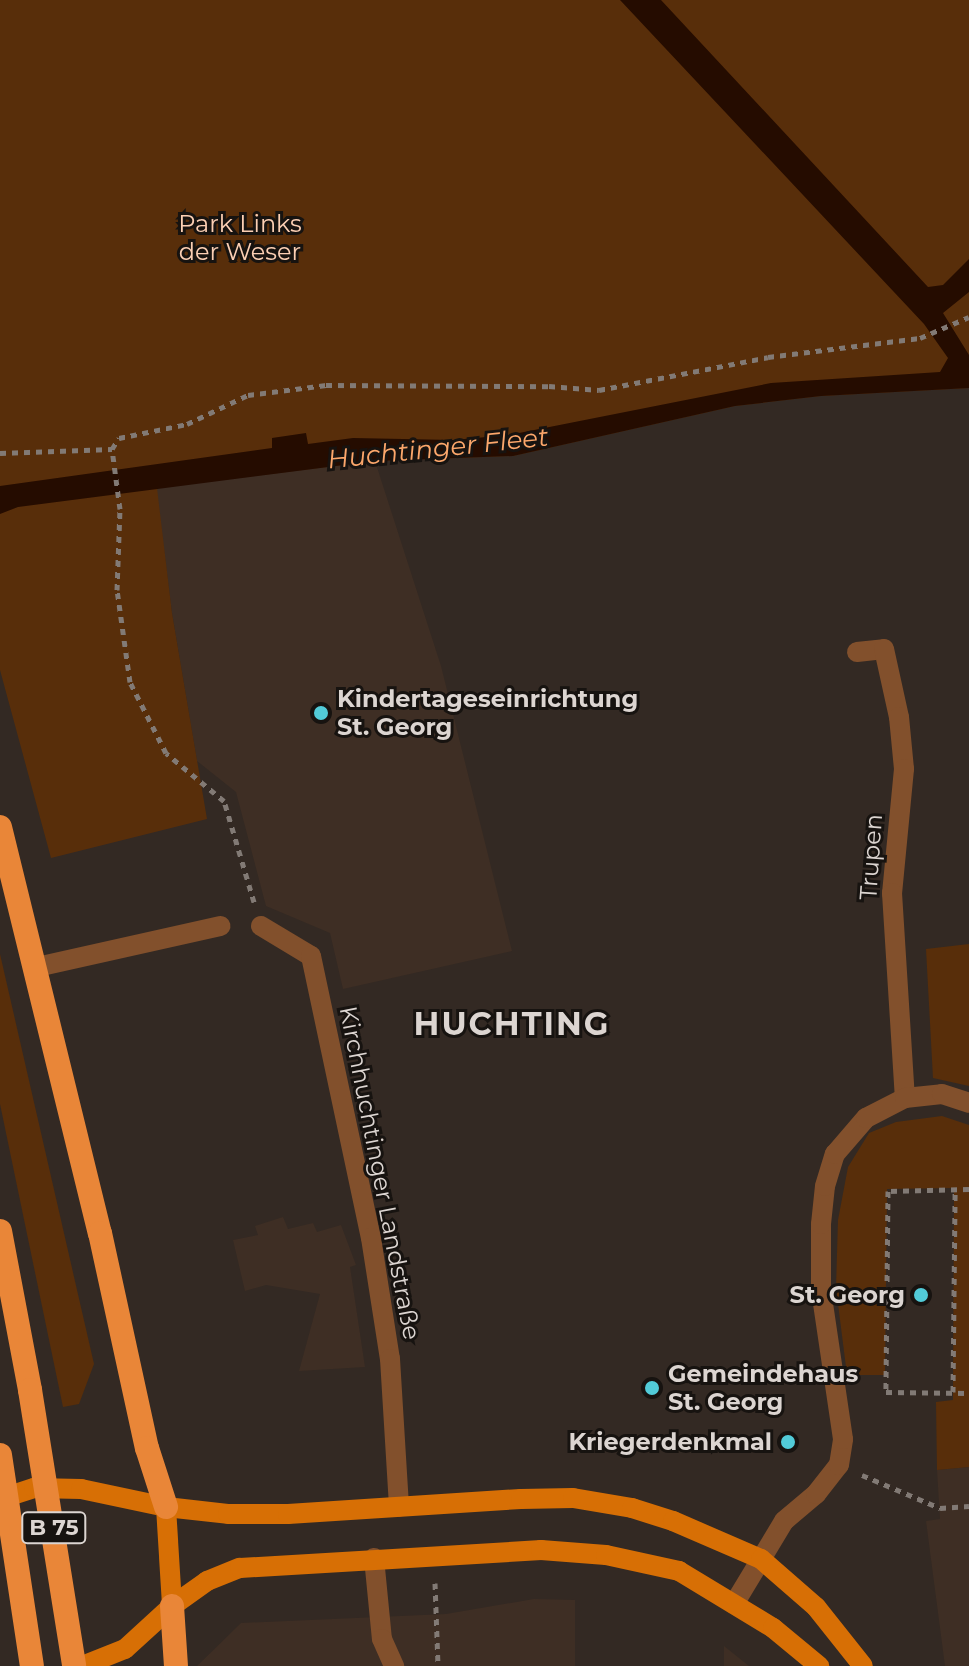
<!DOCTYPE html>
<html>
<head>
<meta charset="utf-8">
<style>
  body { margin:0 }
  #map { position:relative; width:969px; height:1666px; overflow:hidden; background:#332923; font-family:Montserrat,sans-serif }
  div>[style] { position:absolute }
  .built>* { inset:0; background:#3e2e24 }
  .green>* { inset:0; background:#582e0a }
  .water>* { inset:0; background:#250c00 }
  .path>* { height:5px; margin-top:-2.5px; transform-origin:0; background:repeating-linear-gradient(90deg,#827a75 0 6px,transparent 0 12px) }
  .minor>* { height:20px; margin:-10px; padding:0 10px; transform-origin:10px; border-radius:10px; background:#82502c }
  .major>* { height:20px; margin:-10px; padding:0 10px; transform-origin:10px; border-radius:10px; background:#d76f05 }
  .highway>* { height:24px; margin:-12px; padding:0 12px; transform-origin:12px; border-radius:12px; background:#e98638 }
  .highway-bridge>* { height:24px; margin:-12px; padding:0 12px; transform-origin:12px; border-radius:12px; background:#e98638 }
  .dots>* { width:22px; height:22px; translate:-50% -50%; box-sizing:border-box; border:4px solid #171310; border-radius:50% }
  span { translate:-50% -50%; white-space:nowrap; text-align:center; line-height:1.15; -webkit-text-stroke:6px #171310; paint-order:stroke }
  .shield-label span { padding:2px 6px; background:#171310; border:2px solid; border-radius:6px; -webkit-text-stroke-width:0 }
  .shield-label { font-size:22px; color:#dcd5d1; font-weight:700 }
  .park-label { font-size:24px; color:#fccfb3 }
  .poi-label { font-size:24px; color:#dcd5d1; font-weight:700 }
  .left { translate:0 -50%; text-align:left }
  .right { translate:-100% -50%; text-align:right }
  .street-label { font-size:24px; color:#dcd5d1 }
  .water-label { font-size:26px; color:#fca76b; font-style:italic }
  .district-label { font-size:32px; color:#dcd5d1; font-weight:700; letter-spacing:2px }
</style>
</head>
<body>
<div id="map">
  <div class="built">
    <i style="clip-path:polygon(375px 461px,441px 666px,512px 951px,343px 989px,330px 933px,266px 906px,236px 792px,197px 761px,172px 613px,156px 488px)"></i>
    <i style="clip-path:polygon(283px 1217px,288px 1229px,313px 1223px,317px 1232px,341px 1225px,356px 1265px,350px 1267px,365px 1367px,299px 1371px,320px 1294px,266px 1285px,245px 1291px,233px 1240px,258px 1235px,255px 1226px)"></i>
    <i style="clip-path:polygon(969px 1467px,969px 1666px,945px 1666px,926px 1521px,940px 1519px,937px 1470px)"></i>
    <i style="clip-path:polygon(534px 1599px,575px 1600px,575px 1666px,197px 1666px,241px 1623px,446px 1614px)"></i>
    <i style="clip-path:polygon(724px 1646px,749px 1666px,724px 1666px)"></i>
  </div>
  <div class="green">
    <i style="clip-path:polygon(0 0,969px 0,969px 388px,821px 396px,735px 406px,513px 456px,375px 461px,157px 488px,172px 613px,207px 819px,51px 858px,0 670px)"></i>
    <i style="clip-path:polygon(969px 944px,969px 1086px,933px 1078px,926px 949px)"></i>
    <i style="clip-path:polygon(0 954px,94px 1364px,79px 1404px,63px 1407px,0 1104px)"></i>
    <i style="clip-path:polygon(942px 1116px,969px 1125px,969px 1467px,937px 1470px,936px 1402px,953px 1400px,954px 1188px,887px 1189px,885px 1375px,847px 1375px,836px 1288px,838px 1220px,848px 1167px,869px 1133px,896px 1122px)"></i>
  </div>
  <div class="water">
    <i style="clip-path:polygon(620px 0,661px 0,928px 287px,943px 285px,969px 259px,969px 292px,943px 313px,969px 355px,969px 388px,821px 396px,735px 406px,513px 456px,375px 461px,18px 507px,0 514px,0 486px,272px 448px,272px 438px,306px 433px,308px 444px,353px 438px,453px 440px,509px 435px,771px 383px,940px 372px,948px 358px,924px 324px)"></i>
  </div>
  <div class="path">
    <i style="left:0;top:453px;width:112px;rotate:-2deg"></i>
    <i style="left:254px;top:902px;width:105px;rotate:-106.5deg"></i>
    <i style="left:224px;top:801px;width:75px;rotate:-140.4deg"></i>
    <i style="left:166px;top:753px;width:80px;rotate:-116.9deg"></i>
    <i style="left:130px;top:682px;width:93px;rotate:-98deg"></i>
    <i style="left:117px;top:590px;width:81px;rotate:-87.9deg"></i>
    <i style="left:120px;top:509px;width:61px;rotate:-97.6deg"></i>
    <i style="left:112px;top:449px;width:13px;rotate:-58deg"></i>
    <i style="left:119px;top:438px;width:69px;rotate:-11.6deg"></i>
    <i style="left:187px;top:424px;width:68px;rotate:-25.4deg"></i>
    <i style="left:248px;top:395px;width:79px;rotate:-7.3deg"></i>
    <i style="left:326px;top:385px;width:223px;rotate:0.3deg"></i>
    <i style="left:549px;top:386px;width:50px;rotate:4.6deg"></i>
    <i style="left:599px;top:390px;width:172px;rotate:-11deg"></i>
    <i style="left:768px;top:357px;width:153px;rotate:-7.1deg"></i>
    <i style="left:920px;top:338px;width:53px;rotate:-23.2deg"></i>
    <i style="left:969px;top:1189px;width:81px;rotate:178.6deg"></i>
    <i style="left:888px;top:1191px;width:201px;rotate:90.6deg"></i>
    <i style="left:886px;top:1392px;width:83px;rotate:0.7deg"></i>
    <i style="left:953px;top:1392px;width:202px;rotate:-89.4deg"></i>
    <i style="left:862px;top:1475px;width:85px;rotate:22.9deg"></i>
    <i style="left:940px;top:1508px;width:29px;rotate:-4deg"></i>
    <i style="left:435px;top:1583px;width:83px;rotate:87.9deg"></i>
  </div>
  <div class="minor">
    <i style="left:857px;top:652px;width:27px;rotate:-6deg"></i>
    <i style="left:884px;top:649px;width:70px;rotate:77.6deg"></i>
    <i style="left:899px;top:717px;width:52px;rotate:84.5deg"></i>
    <i style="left:904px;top:769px;width:125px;rotate:95.5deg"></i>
    <i style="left:892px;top:893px;width:205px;rotate:86.4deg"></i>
    <i style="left:261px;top:926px;width:58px;rotate:31deg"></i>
    <i style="left:311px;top:956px;width:288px;rotate:78deg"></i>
    <i style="left:371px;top:1238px;width:122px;rotate:81.1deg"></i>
    <i style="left:390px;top:1359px;width:148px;rotate:86.5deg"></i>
    <i style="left:37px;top:967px;width:188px;rotate:-12.6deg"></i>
    <i style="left:374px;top:1558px;width:81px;rotate:84.4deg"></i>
    <i style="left:382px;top:1639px;width:30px;rotate:66deg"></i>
    <i style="left:734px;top:1604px;width:97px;rotate:-58.9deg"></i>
    <i style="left:784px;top:1521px;width:42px;rotate:-40.2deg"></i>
    <i style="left:816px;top:1494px;width:37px;rotate:-52deg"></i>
    <i style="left:839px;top:1465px;width:26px;rotate:-81deg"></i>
    <i style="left:843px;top:1439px;width:151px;rotate:-98.4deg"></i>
    <i style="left:821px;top:1290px;width:66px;rotate:-90deg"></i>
    <i style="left:821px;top:1224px;width:38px;rotate:-84deg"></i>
    <i style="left:825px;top:1186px;width:34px;rotate:-73deg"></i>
    <i style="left:835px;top:1154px;width:48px;rotate:-49.3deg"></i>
    <i style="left:866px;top:1118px;width:44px;rotate:-27.1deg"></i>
    <i style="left:905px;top:1098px;width:37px;rotate:-6deg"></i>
    <i style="left:942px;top:1094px;width:28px;rotate:18deg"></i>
  </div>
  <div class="major">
    <i style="left:0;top:1499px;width:36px;rotate:-18deg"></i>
    <i style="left:34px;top:1488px;width:47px;rotate:1.2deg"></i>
    <i style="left:81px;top:1489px;width:87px;rotate:12deg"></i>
    <i style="left:166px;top:1507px;width:62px;rotate:6.4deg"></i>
    <i style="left:228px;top:1514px;width:60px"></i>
    <i style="left:288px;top:1514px;width:233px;rotate:-3.7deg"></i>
    <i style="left:521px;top:1499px;width:52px;rotate:-1.1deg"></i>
    <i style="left:573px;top:1498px;width:60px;rotate:9.6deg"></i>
    <i style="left:632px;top:1508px;width:43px;rotate:17.6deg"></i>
    <i style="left:673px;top:1521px;width:96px;rotate:23.4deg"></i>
    <i style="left:761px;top:1559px;width:73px;rotate:41.1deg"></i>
    <i style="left:816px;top:1607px;width:75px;rotate:51.5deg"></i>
    <i style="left:166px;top:1507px;width:99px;rotate:86.5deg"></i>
    <i style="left:82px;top:1666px;width:46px;rotate:-21.6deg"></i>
    <i style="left:125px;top:1649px;width:64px;rotate:-42.5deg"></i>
    <i style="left:172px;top:1606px;width:43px;rotate:-35.5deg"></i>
    <i style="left:207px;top:1581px;width:35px;rotate:-22deg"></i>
    <i style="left:240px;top:1568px;width:302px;rotate:-3.4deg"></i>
    <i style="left:541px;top:1550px;width:65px;rotate:4.4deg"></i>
    <i style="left:606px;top:1555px;width:75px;rotate:12.4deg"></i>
    <i style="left:679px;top:1571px;width:110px;rotate:31.2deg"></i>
    <i style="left:773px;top:1628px;width:60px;rotate:39.6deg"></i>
  </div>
  <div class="highway">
    <i style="left:0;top:827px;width:418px;rotate:76.2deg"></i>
    <i style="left:100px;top:1233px;width:220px;rotate:77.7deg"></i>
    <i style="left:147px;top:1448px;width:62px;rotate:72.1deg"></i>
    <i style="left:0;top:1231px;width:162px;rotate:79.3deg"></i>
    <i style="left:172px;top:1606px;width:60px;rotate:86.2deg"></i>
  </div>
  <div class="highway-bridge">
    <i style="left:30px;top:1390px;width:279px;rotate:80.9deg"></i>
    <i style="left:0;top:1455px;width:213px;rotate:81.4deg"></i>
  </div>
  <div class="dots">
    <i style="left:321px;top:713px;background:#52cbd8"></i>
    <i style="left:921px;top:1295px;background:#52cbd8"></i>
    <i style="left:652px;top:1388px;background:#52cbd8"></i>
    <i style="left:788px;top:1442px;background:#52cbd8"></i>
  </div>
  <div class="shield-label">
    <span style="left:54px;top:1528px">B 75</span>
  </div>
  <div class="park-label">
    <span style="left:240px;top:238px">Park Links<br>der Weser</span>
  </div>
  <div class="poi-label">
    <span class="left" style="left:337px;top:713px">Kindertageseinrichtung<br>St. Georg</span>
    <span class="right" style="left:905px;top:1295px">St. Georg</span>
    <span class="left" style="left:668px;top:1388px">Gemeindehaus<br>St. Georg</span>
    <span class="right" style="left:772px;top:1442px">Kriegerdenkmal</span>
  </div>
  <div class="street-label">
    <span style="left:871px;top:857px;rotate:-86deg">Trupen</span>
    <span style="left:380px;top:1173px;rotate:79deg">Kirchhuchtinger Landstraße</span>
  </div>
  <div class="water-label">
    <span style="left:438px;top:449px;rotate:-6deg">Huchtinger Fleet</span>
  </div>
  <div class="district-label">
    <span style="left:512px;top:1024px">HUCHTING</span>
  </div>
</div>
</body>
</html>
